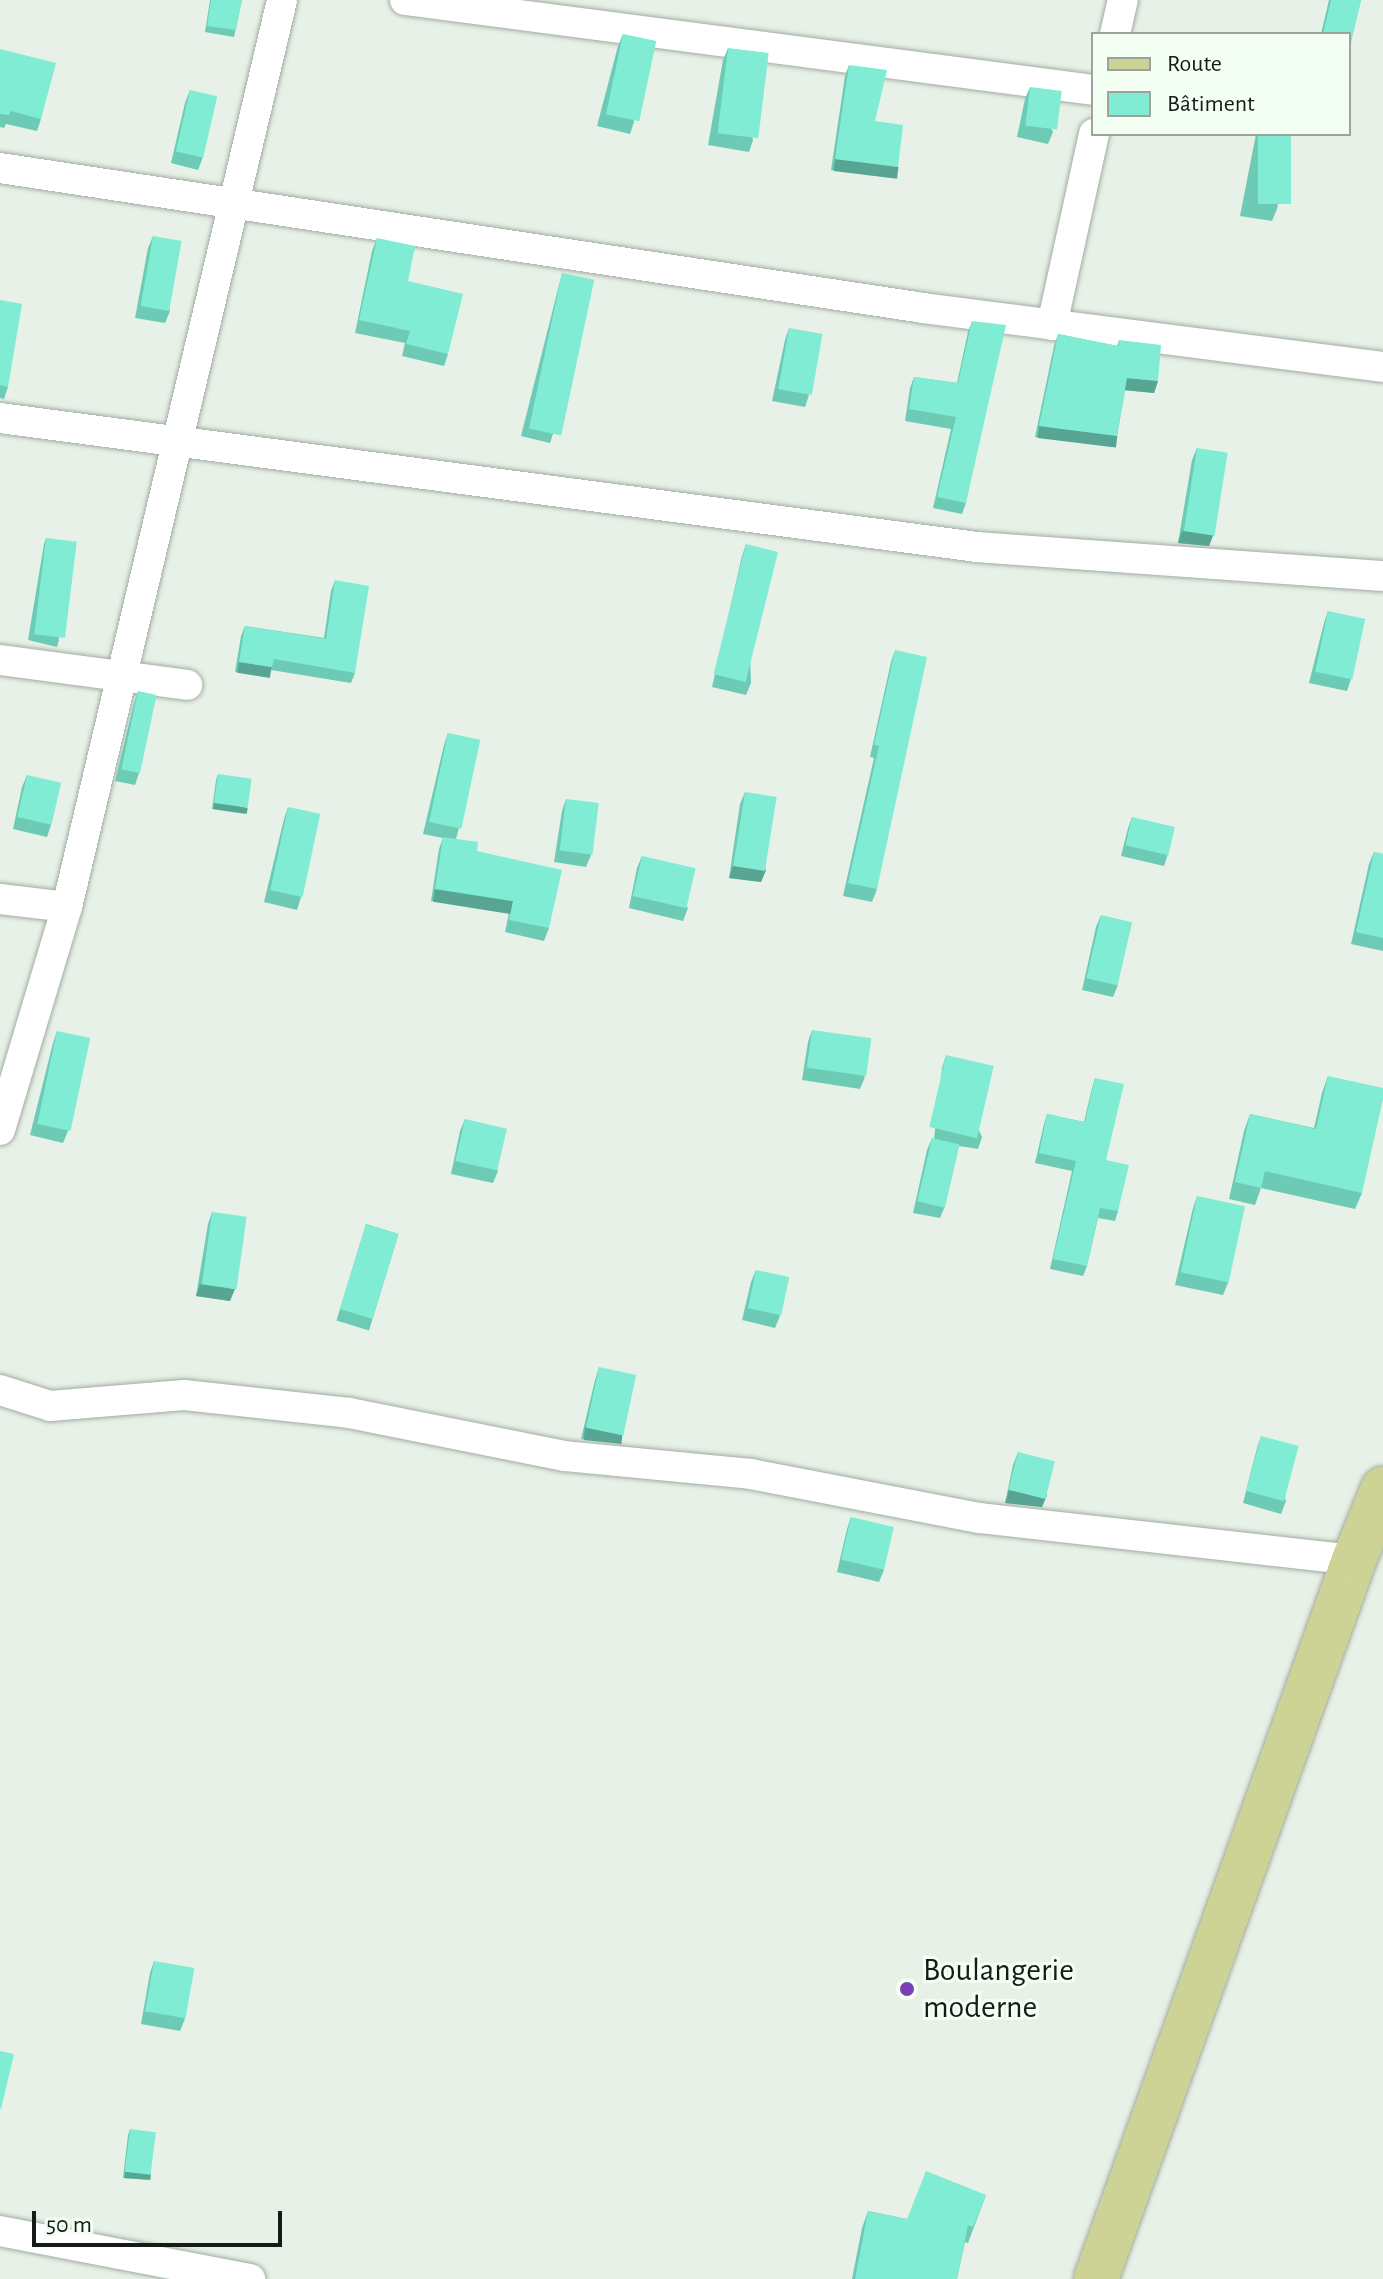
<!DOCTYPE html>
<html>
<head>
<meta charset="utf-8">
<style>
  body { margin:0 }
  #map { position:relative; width:1383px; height:2279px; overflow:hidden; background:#e7f1e7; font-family:"Alegreya Sans",sans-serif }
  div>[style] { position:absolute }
  .roads { filter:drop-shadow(0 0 2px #a2aca2) drop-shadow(0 0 2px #a2aca2) }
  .street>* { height:30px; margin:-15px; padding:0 15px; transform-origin:15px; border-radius:15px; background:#fff }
  .primary>* { height:44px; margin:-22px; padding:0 22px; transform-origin:22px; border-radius:22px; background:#cdd394 }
  .wall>* { inset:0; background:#6dcbb5; transform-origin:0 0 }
  .shaded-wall>* { inset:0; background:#59a594; transform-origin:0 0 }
  .building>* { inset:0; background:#7fecd3; transform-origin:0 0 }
  .dots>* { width:22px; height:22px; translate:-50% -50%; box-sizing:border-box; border:4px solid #f4fff4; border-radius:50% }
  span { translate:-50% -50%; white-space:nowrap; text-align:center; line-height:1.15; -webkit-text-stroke:6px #f4fff4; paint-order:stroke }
  .poi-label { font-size:32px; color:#171b18 }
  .left { translate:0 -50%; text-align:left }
  .legend { position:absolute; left:1091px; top:32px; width:260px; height:104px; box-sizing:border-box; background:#f4fff4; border:2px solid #9ca49c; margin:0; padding:10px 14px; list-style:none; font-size:24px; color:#171b18 }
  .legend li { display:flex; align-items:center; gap:16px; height:40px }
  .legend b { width:40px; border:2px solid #9ca49c }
  .scale { position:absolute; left:32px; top:2211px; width:250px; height:36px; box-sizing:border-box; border:4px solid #171b18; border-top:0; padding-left:10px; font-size:24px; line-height:28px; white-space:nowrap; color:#171b18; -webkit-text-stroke:6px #f4fff4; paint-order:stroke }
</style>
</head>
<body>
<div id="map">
  <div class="roads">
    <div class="street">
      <i style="left:405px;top:0;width:694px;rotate:7.45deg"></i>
      <i style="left:1115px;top:34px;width:35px;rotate:-77deg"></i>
      <i style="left:0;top:168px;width:934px;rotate:8.62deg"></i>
      <i style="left:923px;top:308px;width:464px;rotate:7.3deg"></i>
      <i style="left:1052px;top:325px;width:196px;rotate:-77.6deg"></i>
      <i style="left:0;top:418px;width:985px;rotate:7.52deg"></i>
      <i style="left:977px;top:547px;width:407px;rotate:4.1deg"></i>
      <i style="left:0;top:660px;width:189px;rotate:7.6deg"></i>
      <i style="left:0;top:899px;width:67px;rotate:6.8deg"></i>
      <i style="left:0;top:1130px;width:233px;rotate:-73.3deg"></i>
      <i style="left:67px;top:907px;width:932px;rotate:-76.66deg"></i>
      <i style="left:0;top:1390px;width:52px;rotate:17.7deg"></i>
      <i style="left:50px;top:1406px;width:134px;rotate:-4.7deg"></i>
      <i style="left:184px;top:1395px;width:166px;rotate:6.2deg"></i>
      <i style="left:349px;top:1413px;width:220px;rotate:11.3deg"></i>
      <i style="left:565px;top:1456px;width:187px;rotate:5.5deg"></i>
      <i style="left:751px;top:1474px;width:233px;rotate:10.9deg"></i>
      <i style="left:980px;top:1518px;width:376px;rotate:6.4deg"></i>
      <i style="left:0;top:2231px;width:255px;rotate:10.9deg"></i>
    </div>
    <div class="primary">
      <i style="left:1096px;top:2279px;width:764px;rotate:-70.26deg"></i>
      <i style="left:1354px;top:1560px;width:77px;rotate:-67.8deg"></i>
    </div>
  </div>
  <div class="wall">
    <i style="clip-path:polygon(210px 0,242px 0,234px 37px,205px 32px)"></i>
    <i style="clip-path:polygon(1329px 0,1361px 0,1349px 48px,1349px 34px,1321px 34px)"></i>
    <i style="clip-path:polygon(623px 34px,634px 122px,630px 134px,597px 126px,618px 46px)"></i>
    <i style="clip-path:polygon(728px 48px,753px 140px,749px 152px,708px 145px,723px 60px)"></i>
    <i style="clip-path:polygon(0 49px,41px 119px,37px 131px,6px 124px,4px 128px,0 127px)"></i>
    <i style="clip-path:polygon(849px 65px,875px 121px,894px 178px,831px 170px,845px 76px)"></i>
    <i style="clip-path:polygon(1030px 87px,1053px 132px,1048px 144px,1017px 137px,1025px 99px)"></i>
    <i style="clip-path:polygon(190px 90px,203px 157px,198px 170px,171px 163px,185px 103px)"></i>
    <i style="clip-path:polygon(1256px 134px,1291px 134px,1277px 209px,1272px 221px,1240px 216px)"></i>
    <i style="clip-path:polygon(153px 236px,170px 311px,165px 323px,135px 318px,148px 248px)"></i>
    <i style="clip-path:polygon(377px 238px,448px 354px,444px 366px,402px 356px,405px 343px,355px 333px,372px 251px)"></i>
    <i style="clip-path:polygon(562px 273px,553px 434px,550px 443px,521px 436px)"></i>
    <i style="clip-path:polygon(0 300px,8px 387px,4px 399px,0 398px)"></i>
    <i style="clip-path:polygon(972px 321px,966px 503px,962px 514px,933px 508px,951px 429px,905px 421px,910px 388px,914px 377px,957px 383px,968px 332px)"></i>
    <i style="clip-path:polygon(789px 328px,809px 395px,805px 407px,772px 401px,785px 340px)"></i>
    <i style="clip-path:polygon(1058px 334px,1117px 346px,1119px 340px,1158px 381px,1154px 393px,1125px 390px,1117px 436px,1113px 447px,1035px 437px,1054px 346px)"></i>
    <i style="clip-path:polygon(1197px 448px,1214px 533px,1209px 546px,1178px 543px,1192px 460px)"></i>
    <i style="clip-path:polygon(46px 538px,59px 640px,57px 647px,28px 640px,44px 544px)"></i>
    <i style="clip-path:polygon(746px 544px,751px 683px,746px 695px,712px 687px,742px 556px)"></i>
    <i style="clip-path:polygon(335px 580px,355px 673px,351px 683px,271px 670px,268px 677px,235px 672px,241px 636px,245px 626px,324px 638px,331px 591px)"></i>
    <i style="clip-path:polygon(1328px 611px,1351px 679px,1347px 691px,1309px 683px,1324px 623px)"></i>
    <i style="clip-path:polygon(895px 650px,877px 889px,872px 902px,843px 896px,874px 758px,870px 757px,891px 662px)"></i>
    <i style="clip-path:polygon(138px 691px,139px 773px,135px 785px,115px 781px,134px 703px)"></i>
    <i style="clip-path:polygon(448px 733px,459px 828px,456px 839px,477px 851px,549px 928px,544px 941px,505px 932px,509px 913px,431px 901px,439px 849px,443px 838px,423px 834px,444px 745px)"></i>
    <i style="clip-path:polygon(218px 774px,245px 814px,212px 809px,216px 780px)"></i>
    <i style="clip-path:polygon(27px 775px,51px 825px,47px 837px,13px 829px,22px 787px)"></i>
    <i style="clip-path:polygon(745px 792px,766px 870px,761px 882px,729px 878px,740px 804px)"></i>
    <i style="clip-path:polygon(566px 799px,591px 855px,586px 867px,554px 862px,562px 811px)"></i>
    <i style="clip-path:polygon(288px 807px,301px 897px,297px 910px,264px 902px,284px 819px)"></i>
    <i style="clip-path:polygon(1132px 817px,1168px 854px,1164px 866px,1121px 856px,1128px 828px)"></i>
    <i style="clip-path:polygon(1374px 852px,1383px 854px,1383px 951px,1351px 944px,1369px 864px)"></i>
    <i style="clip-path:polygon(642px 856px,688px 908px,683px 921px,629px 908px,637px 868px)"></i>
    <i style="clip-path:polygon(1101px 915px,1118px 985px,1113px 997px,1082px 990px,1096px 927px)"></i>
    <i style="clip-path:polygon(812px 1030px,865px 1077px,860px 1089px,802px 1080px,808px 1042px)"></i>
    <i style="clip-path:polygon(57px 1031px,68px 1131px,63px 1143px,30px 1135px,53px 1043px)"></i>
    <i style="clip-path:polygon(946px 1055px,982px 1137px,978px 1149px,959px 1146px,945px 1206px,940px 1218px,913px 1213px,927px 1150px,932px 1138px,934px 1139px,942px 1068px)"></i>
    <i style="clip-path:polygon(1328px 1076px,1362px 1193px,1355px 1209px,1261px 1188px,1255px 1205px,1229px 1199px,1244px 1131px,1250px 1114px,1314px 1128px,1322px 1093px)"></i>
    <i style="clip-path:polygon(1095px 1078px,1106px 1160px,1118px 1211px,1115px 1221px,1098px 1218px,1087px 1266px,1083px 1276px,1050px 1269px,1072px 1171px,1035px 1163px,1044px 1124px,1047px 1114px,1084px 1122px,1092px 1088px)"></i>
    <i style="clip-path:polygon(465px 1119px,498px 1171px,493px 1183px,451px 1174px,460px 1131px)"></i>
    <i style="clip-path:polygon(1197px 1196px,1228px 1283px,1223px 1295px,1175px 1285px,1193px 1208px)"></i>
    <i style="clip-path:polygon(212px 1212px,230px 1301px,196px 1296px,208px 1224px)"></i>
    <i style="left:366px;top:1224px;width:34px;height:101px;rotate:17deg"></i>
    <i style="clip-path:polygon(756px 1270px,780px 1316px,775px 1328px,742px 1320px,751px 1282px)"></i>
    <i style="clip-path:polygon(599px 1367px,623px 1431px,619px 1443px,581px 1439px,595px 1380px)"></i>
    <i style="clip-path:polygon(1261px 1436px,1286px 1501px,1281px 1514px,1243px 1503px,1257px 1448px)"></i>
    <i style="clip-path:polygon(1018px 1452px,1047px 1495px,1042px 1507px,1005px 1503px,1013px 1465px)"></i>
    <i style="clip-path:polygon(851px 1517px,884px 1570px,879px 1582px,837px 1572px,847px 1529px)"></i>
    <i style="clip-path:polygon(154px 1961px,185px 2019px,180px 2031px,141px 2024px,150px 1973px)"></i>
    <i style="clip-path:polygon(130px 2129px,149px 2180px,123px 2178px,128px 2135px)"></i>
    <i style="clip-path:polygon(986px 2195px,968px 2243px,965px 2242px,957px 2279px,852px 2279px,862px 2228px,868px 2211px,907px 2219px)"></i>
  </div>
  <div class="shaded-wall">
    <i style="left:835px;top:159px;width:64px;height:12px;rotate:7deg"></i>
    <i style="clip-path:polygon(1127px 378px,1158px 381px,1154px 393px,1123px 390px)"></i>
    <i style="left:1039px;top:426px;width:79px;height:12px;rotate:7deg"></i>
    <i style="clip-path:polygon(1182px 531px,1214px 533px,1209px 546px,1178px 543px)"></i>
    <i style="left:239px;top:662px;width:33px;height:11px;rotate:9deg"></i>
    <i style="left:214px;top:803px;width:34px;height:6px;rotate:8deg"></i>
    <i style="clip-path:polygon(733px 866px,766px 870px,761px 882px,729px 878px)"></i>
    <i style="left:435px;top:889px;width:79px;height:13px;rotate:9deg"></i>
    <i style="clip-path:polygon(200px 1284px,235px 1289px,230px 1301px,196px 1296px)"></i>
    <i style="left:585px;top:1427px;width:38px;height:13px;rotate:6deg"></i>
    <i style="clip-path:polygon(1009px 1490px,1047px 1495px,1042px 1507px,1005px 1503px)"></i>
    <i style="left:125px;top:2172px;width:26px;height:6px;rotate:4deg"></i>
  </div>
  <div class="building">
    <i style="clip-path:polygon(211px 0,242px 0,236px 30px,207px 26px)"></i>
    <i style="clip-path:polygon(1331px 0,1361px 0,1351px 43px,1349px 42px,1349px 34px,1323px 34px)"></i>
    <i style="left:623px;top:34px;width:34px;height:82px;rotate:12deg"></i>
    <i style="left:728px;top:48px;width:41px;height:86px;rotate:7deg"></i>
    <i style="clip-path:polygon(0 49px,56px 63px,41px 119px,10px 111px,9px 115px,0 114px)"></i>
    <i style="clip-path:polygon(849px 65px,887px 70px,875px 121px,903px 125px,898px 167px,835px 159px)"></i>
    <i style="left:1030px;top:87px;width:32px;height:39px;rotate:7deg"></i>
    <i style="left:190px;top:90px;width:28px;height:63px;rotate:13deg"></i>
    <i style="left:1258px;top:134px;width:33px;height:70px"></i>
    <i style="left:153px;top:236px;width:29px;height:71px;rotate:10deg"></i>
    <i style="clip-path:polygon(377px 238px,415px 246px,408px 281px,463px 294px,448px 354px,406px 344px,410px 331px,359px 320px)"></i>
    <i style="left:562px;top:273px;width:33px;height:159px;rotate:12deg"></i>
    <i style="clip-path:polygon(0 300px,22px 304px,8px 387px,0 385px)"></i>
    <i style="clip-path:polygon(972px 321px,1006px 325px,966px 503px,937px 497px,956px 417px,909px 409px,914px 377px,958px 383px)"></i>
    <i style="left:789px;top:328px;width:34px;height:62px;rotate:10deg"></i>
    <i style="clip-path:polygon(1058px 334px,1119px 346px,1119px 340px,1161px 345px,1158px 381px,1127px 378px,1117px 436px,1039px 426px)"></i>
    <i style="left:1197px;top:448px;width:31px;height:84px;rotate:9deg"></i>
    <i style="left:46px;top:538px;width:31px;height:97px;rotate:7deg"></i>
    <i style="left:746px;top:544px;width:33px;height:134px;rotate:14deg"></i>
    <i style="clip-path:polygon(335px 580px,369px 586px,355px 673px,274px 659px,272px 667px,239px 662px,245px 626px,326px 639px)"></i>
    <i style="left:1328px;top:611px;width:38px;height:62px;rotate:12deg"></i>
    <i style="clip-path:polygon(895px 650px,927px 657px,877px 889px,848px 883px,879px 746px,874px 745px)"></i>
    <i style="left:138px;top:691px;width:19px;height:80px;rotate:12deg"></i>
    <i style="left:448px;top:733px;width:33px;height:91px;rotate:12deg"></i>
    <i style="left:218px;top:774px;width:34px;height:29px;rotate:8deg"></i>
    <i style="left:27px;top:775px;width:35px;height:43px;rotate:13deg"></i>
    <i style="left:745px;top:792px;width:32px;height:75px;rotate:9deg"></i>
    <i style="left:566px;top:799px;width:33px;height:52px;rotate:7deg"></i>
    <i style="left:288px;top:807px;width:33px;height:85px;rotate:12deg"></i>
    <i style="left:1132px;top:817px;width:44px;height:29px;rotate:13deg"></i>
    <i style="clip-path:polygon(443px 837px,478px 842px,477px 851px,562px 870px,549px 928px,509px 920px,513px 901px,435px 889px)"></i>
    <i style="clip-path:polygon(1374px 852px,1383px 854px,1383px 938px,1356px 932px)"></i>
    <i style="left:642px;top:856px;width:55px;height:41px;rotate:13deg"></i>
    <i style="left:1101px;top:915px;width:32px;height:65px;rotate:13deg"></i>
    <i style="left:812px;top:1030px;width:60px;height:38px;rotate:8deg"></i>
    <i style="left:57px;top:1031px;width:34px;height:95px;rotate:12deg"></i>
    <i style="left:946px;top:1055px;width:49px;height:74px;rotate:13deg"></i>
    <i style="clip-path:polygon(1328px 1076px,1383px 1088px,1383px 1099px,1362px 1193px,1265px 1171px,1261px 1188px,1235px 1182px,1250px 1114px,1316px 1129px)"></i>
    <i style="clip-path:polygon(1095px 1078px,1124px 1084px,1106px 1160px,1129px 1165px,1118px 1211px,1100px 1208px,1087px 1266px,1053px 1259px,1076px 1161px,1039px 1153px,1047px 1114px,1085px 1122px)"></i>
    <i style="left:465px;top:1119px;width:43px;height:43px;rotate:13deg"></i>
    <i style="left:932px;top:1138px;width:28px;height:65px;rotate:13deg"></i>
    <i style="left:1197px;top:1196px;width:49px;height:78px;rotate:12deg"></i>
    <i style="left:212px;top:1212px;width:35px;height:73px;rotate:8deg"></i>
    <i style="left:366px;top:1224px;width:34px;height:89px;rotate:17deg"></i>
    <i style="left:756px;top:1270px;width:34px;height:39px;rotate:12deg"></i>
    <i style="left:599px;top:1367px;width:38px;height:62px;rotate:12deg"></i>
    <i style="left:1261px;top:1436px;width:39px;height:57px;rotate:15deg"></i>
    <i style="left:1018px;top:1452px;width:38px;height:39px;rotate:14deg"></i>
    <i style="left:851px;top:1517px;width:44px;height:44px;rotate:13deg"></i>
    <i style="left:154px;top:1961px;width:41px;height:51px;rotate:10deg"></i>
    <i style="clip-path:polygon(0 2051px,14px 2054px,1px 2109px,0 2109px)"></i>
    <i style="left:130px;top:2129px;width:26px;height:43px;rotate:7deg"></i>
    <i style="clip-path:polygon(926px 2171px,986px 2195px,973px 2227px,968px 2225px,957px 2279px,855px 2279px,868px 2211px,907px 2219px)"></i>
  </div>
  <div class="dots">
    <i style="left:907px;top:1989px;background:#7b40b6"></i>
  </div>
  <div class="poi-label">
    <span class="left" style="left:923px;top:1989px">Boulangerie<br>moderne</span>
  </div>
  <ul class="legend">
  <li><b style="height:10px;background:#cdd394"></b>Route</li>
  <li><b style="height:22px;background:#7fecd3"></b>Bâtiment</li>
  </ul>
  <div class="scale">50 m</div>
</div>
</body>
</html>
